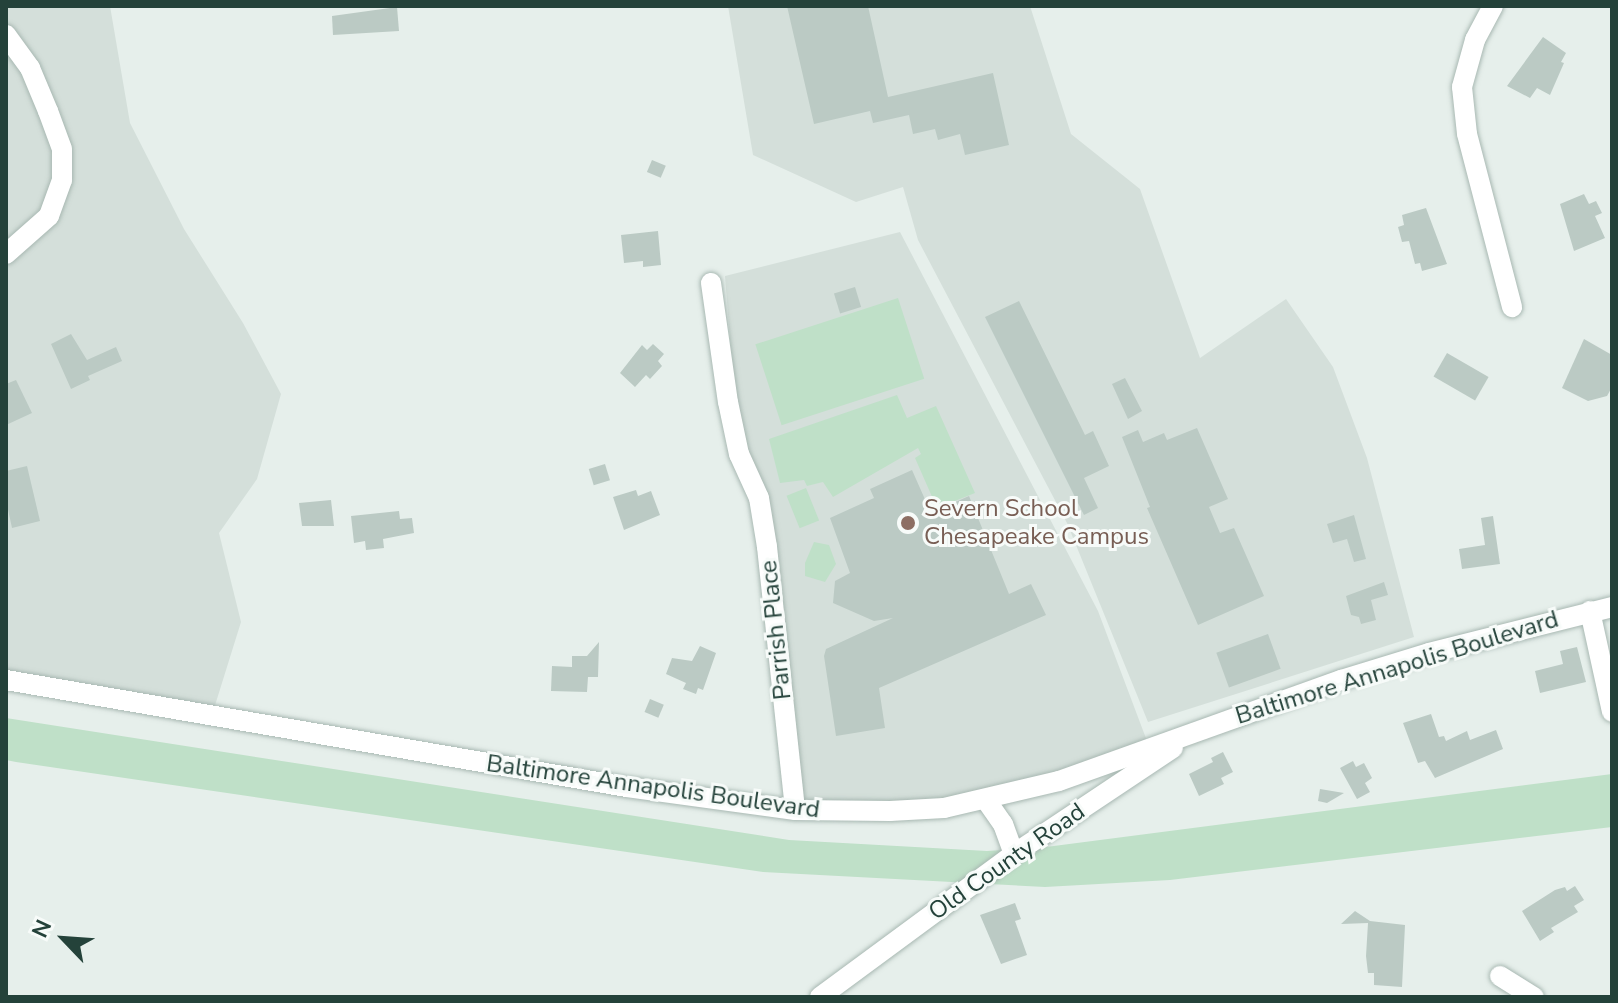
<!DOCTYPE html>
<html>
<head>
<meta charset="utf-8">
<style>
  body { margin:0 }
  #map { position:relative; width:1618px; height:1003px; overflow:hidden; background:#e6efeb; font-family:"Nunito Sans",sans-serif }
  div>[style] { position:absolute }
  .built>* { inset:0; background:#d4dfda }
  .green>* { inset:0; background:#bfe0c8; transform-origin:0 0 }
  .building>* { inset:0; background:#bbcac4; transform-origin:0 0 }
  .roads { filter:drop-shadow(0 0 2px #a8b8b2) drop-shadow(0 0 2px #a8b8b2) }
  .minor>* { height:20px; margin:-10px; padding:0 10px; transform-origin:10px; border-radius:10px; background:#fff }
  .dots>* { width:22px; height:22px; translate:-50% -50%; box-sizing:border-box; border:4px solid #f7fbf9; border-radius:50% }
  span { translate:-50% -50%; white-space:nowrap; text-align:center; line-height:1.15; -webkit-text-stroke:6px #f7fbf9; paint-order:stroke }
  .education-label { font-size:24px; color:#785e54 }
  .left { translate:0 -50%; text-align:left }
  .street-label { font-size:24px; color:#24423a }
  .frame { position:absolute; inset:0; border:8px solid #24423a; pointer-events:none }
  .north { position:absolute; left:24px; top:899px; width:80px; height:80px; -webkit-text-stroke:6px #f7fbf9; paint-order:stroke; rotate:295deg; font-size:22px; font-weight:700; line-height:32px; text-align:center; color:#24423a }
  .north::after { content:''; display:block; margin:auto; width:28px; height:36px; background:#24423a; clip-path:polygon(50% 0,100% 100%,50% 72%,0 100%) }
</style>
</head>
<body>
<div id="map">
  <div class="built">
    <i style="clip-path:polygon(6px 6px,110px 6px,130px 123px,184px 229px,243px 323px,281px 394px,257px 479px,219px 533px,241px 622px,212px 715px,6px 680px)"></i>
    <i style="clip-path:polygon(728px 6px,1030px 6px,1071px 134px,1140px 189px,1200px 358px,1286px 299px,1333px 367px,1367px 458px,1414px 637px,1148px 722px,1067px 523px,918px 240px,903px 187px,856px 202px,753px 155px)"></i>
    <i style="clip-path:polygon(900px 232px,1098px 611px,1150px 749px,996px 798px,795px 810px,767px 547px,739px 454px,725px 276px)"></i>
  </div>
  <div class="green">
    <i style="left:898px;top:298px;width:85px;height:150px;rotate:72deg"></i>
    <i style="clip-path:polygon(897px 395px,907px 418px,936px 406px,975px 493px,937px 508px,915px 458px,921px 454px,918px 448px,833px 497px,823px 482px,807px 486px,804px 480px,780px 483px,769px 439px)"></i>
    <i style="left:806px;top:488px;width:35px;height:21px;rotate:68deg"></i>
    <i style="clip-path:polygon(814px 542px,829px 545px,836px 564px,825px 582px,805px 576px,805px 563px)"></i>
    <i style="clip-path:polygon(6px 718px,789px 840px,987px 851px,1046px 847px,1612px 774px,1612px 827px,1170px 880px,1045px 887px,763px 872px,16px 762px,6px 760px)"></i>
  </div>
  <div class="building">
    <i style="clip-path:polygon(787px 6px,868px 6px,888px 97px,993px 73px,1009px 145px,965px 155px,960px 134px,938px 140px,935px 129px,913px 134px,909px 115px,873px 123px,870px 111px,814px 124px)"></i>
    <i style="clip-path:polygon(397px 7px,399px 31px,333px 35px,332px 16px)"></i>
    <i style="clip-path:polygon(1543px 37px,1566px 53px,1561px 62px,1564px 63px,1550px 95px,1537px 88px,1530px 98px,1507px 86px)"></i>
    <i style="left:652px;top:160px;width:15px;height:13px;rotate:23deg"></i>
    <i style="clip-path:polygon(1584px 194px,1589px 204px,1596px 201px,1602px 213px,1595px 216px,1605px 238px,1574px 251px,1560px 204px)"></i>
    <i style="clip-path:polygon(1426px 208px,1447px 264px,1422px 271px,1420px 263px,1415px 264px,1409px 241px,1402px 242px,1398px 227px,1404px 225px,1402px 215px)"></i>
    <i style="clip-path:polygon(658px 231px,661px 265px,643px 267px,643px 261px,624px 263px,621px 235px)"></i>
    <i style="left:855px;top:287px;width:21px;height:22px;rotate:73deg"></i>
    <i style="clip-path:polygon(1019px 301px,1085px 435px,1093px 431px,1109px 466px,1084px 478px,1098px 508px,1084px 515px,985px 317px)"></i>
    <i style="clip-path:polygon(71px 334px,87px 360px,116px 347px,122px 361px,88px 376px,90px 380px,71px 389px,51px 344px)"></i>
    <i style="clip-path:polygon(1584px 339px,1612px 355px,1612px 387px,1607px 396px,1588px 401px,1562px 388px)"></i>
    <i style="clip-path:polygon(653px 344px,664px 354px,658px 361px,662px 366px,650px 379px,646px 375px,635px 387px,620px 373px,642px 345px,647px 350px)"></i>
    <i style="left:1447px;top:353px;width:48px;height:27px;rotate:30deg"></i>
    <i style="clip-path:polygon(1125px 378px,1142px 411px,1128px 419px,1112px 384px)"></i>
    <i style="clip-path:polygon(16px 380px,32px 413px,6px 425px,6px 384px)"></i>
    <i style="clip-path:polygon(1197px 428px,1228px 499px,1209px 507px,1220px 533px,1234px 528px,1264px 596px,1198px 625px,1147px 508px,1150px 507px,1122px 437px,1138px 430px,1143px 442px,1164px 433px,1167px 440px)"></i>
    <i style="left:605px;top:464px;width:17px;height:17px;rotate:73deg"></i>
    <i style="clip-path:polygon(27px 466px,40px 521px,12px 528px,6px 500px,6px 471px)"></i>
    <i style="clip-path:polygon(912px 470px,931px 513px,969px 496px,1009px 594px,1031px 584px,1046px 615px,879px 688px,885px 728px,836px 736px,824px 656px,826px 649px,893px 618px,874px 621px,833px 603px,835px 581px,850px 573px,830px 518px,874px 498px,870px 489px)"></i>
    <i style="clip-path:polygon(636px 490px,638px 496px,651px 491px,660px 515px,624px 530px,613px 497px)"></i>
    <i style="clip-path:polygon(331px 500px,334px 526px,302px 526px,299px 503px)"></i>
    <i style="clip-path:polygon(399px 511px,400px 519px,412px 518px,414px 533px,383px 539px,384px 548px,366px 550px,365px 541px,354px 543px,351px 516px)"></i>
    <i style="clip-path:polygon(1354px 515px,1366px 559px,1354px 562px,1347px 539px,1333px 543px,1327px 524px)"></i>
    <i style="clip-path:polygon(1493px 516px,1500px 564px,1462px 569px,1459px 549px,1485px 545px,1481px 518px)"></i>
    <i style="clip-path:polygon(1384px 582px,1388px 595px,1371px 600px,1376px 620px,1361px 624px,1359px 617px,1351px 615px,1346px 596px)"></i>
    <i style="left:1268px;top:634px;width:37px;height:55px;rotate:70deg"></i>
    <i style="clip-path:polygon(599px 642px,598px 677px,588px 677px,587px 692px,551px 691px,552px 666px,572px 667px,572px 656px,587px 656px)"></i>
    <i style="clip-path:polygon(700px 646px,716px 653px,703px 690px,698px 688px,696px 694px,683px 689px,686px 683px,666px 674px,672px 658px,692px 661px)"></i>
    <i style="clip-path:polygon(1577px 647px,1586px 682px,1540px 693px,1535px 671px,1563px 664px,1560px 651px)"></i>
    <i style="left:650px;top:699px;width:15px;height:14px;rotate:23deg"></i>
    <i style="clip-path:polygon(1431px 714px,1439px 737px,1444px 736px,1446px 741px,1467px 731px,1470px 740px,1496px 730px,1503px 749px,1435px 778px,1425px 761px,1418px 763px,1403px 723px)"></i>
    <i style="clip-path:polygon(1223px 752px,1233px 772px,1221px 778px,1224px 784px,1199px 796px,1189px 774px,1213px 762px,1211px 758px)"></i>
    <i style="clip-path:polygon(1353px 761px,1356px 767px,1364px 763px,1372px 778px,1365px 783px,1370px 792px,1357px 799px,1340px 768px)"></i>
    <i style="clip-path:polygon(1320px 789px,1344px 793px,1327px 803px,1318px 801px)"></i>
    <i style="clip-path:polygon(1575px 886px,1584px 900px,1574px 906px,1578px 912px,1551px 928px,1554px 932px,1540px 941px,1522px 911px,1555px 890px,1565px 887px,1567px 891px)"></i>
    <i style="clip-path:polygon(1015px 903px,1021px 919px,1015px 921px,1027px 955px,1001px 964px,980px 915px)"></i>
    <i style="clip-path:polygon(1355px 911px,1370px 921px,1405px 925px,1402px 987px,1374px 985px,1374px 973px,1368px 973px,1366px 956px,1368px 923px,1341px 924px)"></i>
  </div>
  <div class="roads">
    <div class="minor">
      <i style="left:1493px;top:6px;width:38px;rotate:118deg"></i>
      <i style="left:1475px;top:40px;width:49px;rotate:105.5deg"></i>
      <i style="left:1462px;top:87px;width:47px;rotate:83.9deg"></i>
      <i style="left:1467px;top:134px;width:179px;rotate:75.4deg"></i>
      <i style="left:6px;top:35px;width:41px;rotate:54deg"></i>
      <i style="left:30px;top:68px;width:47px;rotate:67.3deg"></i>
      <i style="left:48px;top:111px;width:40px;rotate:69.8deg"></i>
      <i style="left:62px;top:149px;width:31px;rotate:90deg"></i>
      <i style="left:62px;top:180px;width:38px;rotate:110deg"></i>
      <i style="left:49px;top:216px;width:57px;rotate:138.5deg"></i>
      <i style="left:711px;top:283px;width:120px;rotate:81.9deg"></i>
      <i style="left:728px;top:402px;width:53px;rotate:78.1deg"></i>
      <i style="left:739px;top:454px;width:48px;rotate:65.6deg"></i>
      <i style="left:759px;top:498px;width:50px;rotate:80.7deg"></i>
      <i style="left:767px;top:547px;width:264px;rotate:83.9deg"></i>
      <i style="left:1590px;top:611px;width:103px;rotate:77.7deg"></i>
      <i style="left:6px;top:680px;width:630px;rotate:9.78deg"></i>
      <i style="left:627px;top:787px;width:170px;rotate:7.8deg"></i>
      <i style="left:795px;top:810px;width:95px;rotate:0.6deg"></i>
      <i style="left:890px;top:811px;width:54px;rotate:-3.2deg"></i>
      <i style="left:944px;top:808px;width:118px;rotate:-13.2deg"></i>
      <i style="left:1059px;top:781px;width:300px;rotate:-19.7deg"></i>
      <i style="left:1341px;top:680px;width:92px;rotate:-17.1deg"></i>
      <i style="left:1429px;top:653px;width:189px;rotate:-14.1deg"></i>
      <i style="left:986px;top:800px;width:29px;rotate:55deg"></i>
      <i style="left:1003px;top:824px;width:32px;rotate:70deg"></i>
      <i style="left:1500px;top:976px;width:40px;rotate:32deg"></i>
      <i style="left:820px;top:997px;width:241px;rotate:-36.4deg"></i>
      <i style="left:1014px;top:854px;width:191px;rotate:-33.7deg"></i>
    </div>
  </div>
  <div class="dots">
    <i style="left:908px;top:523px;background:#8d6e63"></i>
  </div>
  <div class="education-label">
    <span class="left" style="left:924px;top:523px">Severn School<br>Chesapeake Campus</span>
  </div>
  <div class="street-label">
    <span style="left:776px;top:630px;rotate:-96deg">Parrish Place</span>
    <span style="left:1397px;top:668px;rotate:-17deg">Baltimore Annapolis Boulevard</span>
    <span style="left:653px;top:787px;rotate:8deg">Baltimore Annapolis Boulevard</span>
    <span style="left:1007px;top:862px;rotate:-35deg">Old County Road</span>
  </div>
  <div class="frame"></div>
  <div class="north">N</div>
</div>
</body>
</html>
